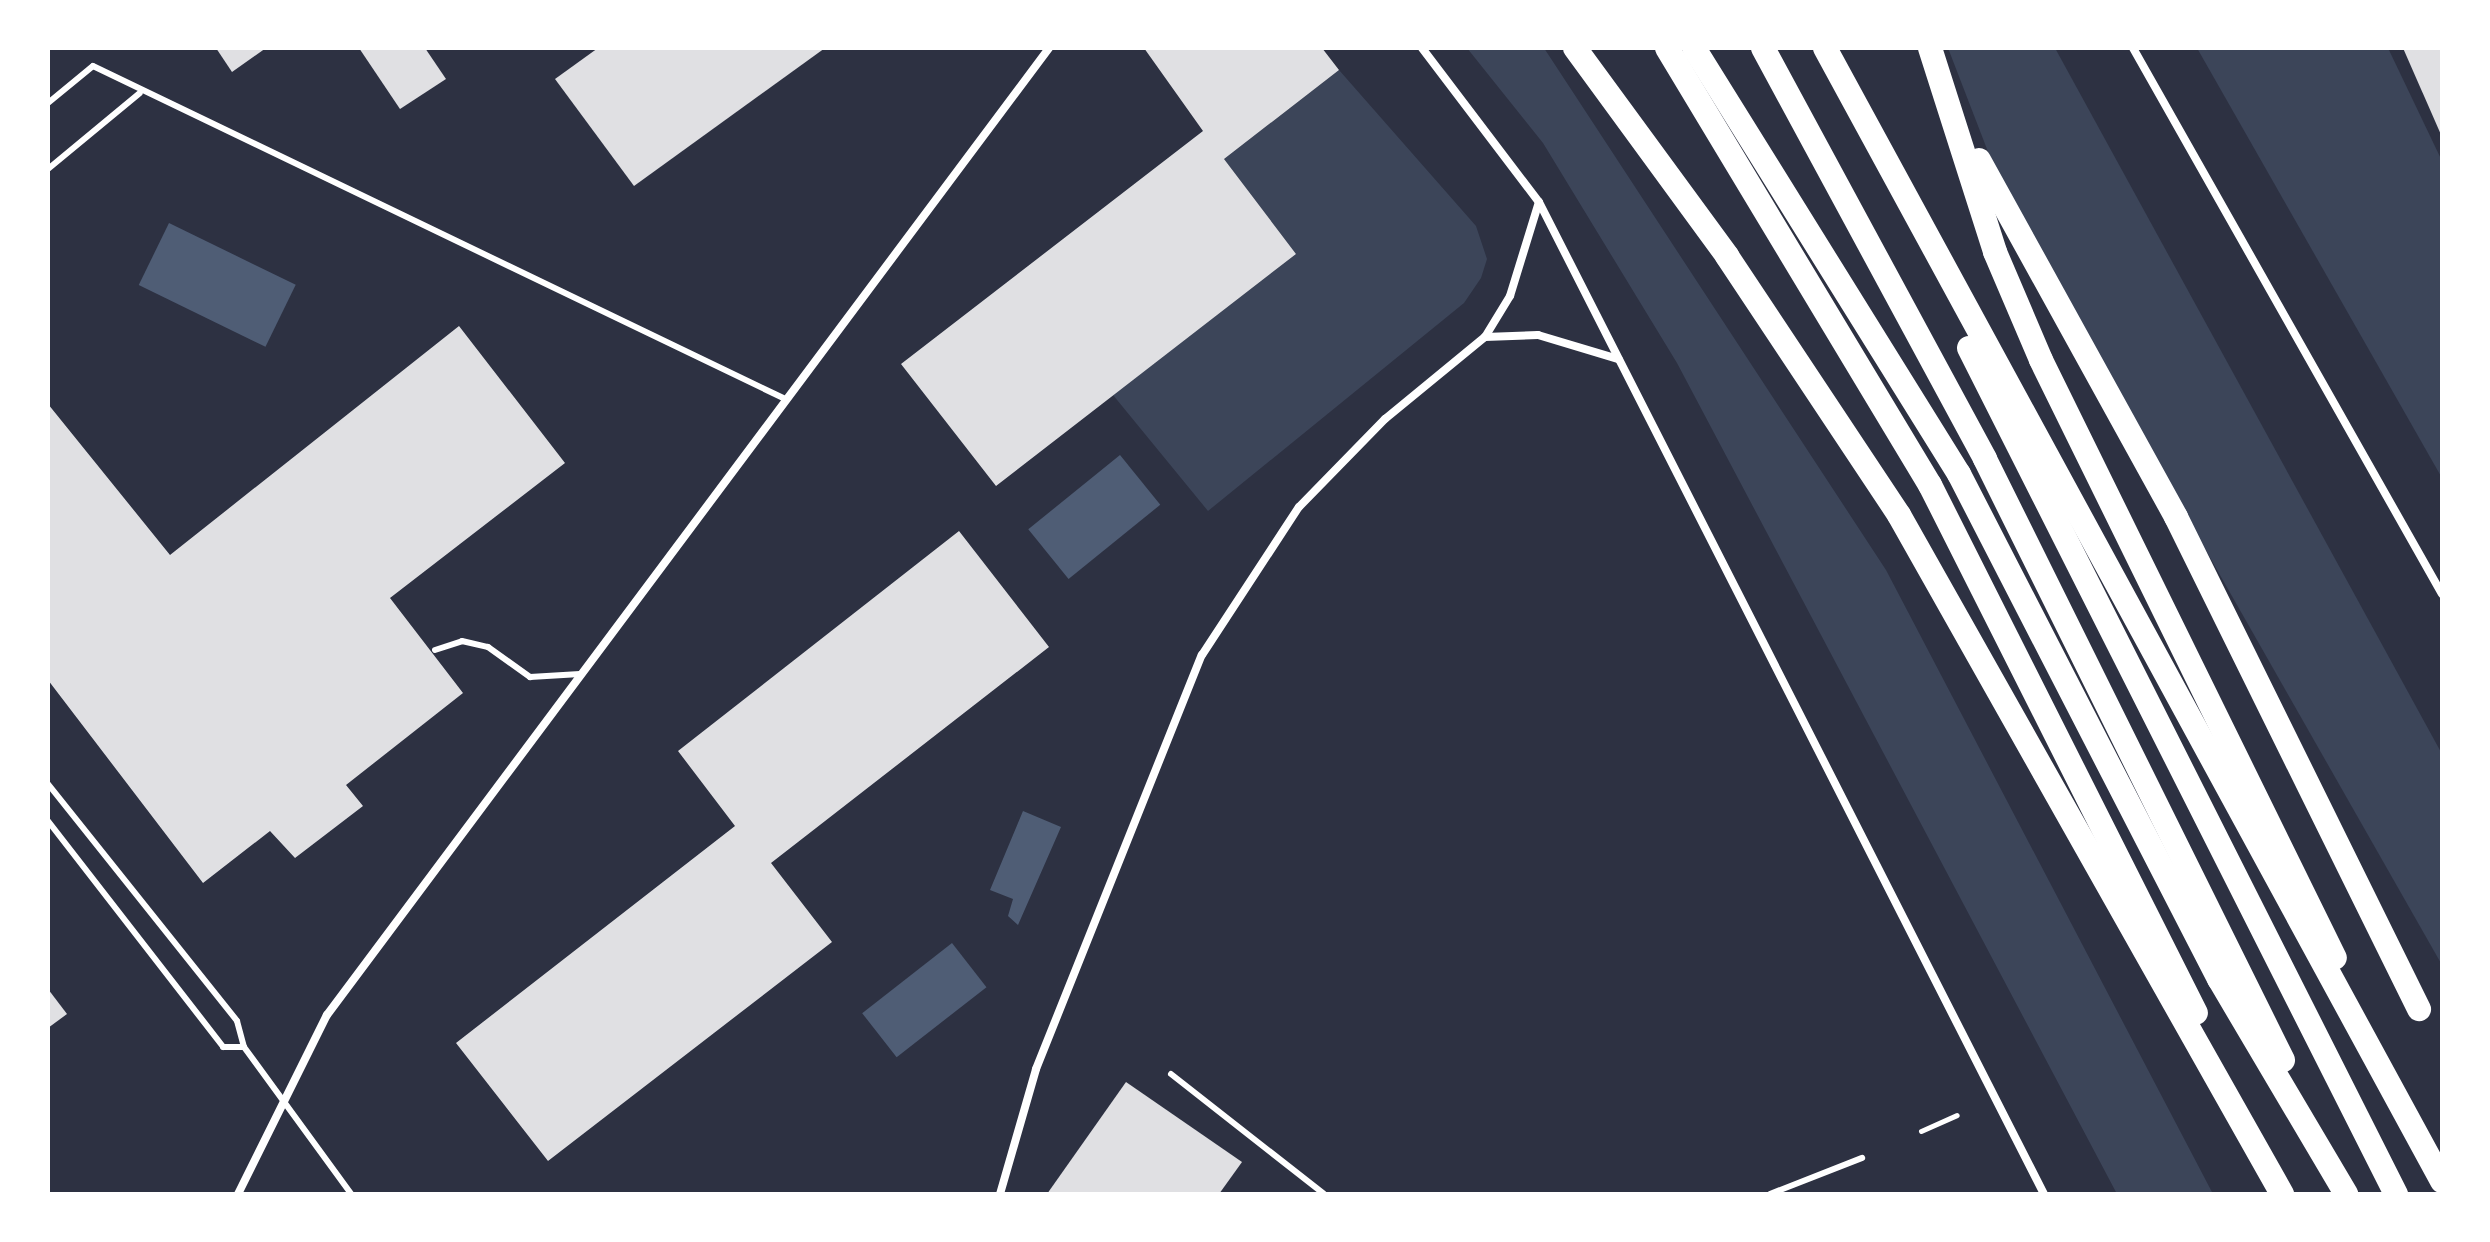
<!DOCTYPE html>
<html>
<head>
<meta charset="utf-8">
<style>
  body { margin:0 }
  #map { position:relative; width:2490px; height:1242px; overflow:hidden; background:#2d3142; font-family:Mulish,sans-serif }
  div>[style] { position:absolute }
  .green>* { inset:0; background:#3c4559 }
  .water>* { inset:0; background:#4f5d75; transform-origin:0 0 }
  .building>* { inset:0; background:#e0e0e3 }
  .path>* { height:5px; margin:-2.5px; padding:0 2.5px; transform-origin:2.5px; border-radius:2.5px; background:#fff }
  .service>* { height:6px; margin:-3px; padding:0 3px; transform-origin:3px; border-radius:3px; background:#fff }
  .minor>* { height:8px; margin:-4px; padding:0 4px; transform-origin:4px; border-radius:4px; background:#fff }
  .motorway>* { height:24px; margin:-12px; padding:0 12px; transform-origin:12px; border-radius:12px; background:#fff }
  span { translate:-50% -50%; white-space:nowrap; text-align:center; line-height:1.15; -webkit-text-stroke:6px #fff; paint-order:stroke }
  .frame { position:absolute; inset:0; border:50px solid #fff; pointer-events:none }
</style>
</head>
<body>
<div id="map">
  <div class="green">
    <i style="clip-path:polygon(1467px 48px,1544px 48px,1886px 570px,2213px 1194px,2117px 1194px,1677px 363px,1543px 143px)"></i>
    <i style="clip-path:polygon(1948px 48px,2055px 48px,2442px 754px,2442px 965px,2007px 201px)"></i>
    <i style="clip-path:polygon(2197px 48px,2388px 48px,2442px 161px,2442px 478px)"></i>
    <i style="clip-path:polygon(1339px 70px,1476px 226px,1487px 259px,1481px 278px,1464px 303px,1208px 511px,1113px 395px,1296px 254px,1224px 159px)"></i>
  </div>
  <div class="water">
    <i style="left:169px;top:223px;width:141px;height:69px;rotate:26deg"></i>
    <i style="left:1120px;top:455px;width:64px;height:118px;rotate:51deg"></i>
    <i style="clip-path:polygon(1023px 811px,1061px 827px,1018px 925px,1008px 916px,1013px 899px,990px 890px)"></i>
    <i style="left:952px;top:943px;width:56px;height:114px;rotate:52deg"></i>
  </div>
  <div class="building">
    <i style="clip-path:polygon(216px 48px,266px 48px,232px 72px)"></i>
    <i style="clip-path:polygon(359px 48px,425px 48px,446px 79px,400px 109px)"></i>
    <i style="clip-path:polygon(598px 48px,825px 48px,634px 186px,555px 79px)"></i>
    <i style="clip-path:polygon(1144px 48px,1322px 48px,1339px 70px,1224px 159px,1296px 254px,996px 486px,901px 364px,1203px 131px)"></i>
    <i style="clip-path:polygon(2403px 48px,2442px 48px,2442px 137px)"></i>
    <i style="clip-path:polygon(459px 326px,565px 463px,390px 598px,463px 693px,346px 785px,363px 806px,295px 858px,270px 831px,203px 883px,48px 680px,48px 404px,170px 555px)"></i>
    <i style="clip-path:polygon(959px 531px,1049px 647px,771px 863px,832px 942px,548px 1161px,456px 1043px,735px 826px,678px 751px)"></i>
    <i style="clip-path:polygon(48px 989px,67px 1014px,48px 1028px)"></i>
    <i style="clip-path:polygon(1126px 1082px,1242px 1162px,1219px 1194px,1047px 1194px)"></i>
  </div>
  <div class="path">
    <i style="left:1921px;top:1131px;width:39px;rotate:-24deg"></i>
  </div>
  <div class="service">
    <i style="left:48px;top:103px;width:58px;rotate:-39.4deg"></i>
    <i style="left:93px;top:66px;width:766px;rotate:25.69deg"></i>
    <i style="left:48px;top:169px;width:119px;rotate:-39.6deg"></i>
    <i style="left:435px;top:650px;width:28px;rotate:-18deg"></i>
    <i style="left:462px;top:641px;width:27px;rotate:13deg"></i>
    <i style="left:488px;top:647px;width:52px;rotate:35.5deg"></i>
    <i style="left:530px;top:677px;width:50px;rotate:-3.4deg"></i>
    <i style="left:48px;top:784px;width:303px;rotate:51.4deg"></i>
    <i style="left:237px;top:1021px;width:27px;rotate:75deg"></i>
    <i style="left:244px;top:1047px;width:182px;rotate:53.9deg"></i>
    <i style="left:48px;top:821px;width:286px;rotate:52.2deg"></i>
    <i style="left:223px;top:1047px;width:21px"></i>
    <i style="left:1171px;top:1074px;width:194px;rotate:38.1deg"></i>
    <i style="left:1770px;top:1194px;width:99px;rotate:-21.4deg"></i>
  </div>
  <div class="minor">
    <i style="left:1422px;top:48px;width:193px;rotate:52.8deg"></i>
    <i style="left:1539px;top:202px;width:1113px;rotate:63.02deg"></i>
    <i style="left:2133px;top:48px;width:627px;rotate:60.49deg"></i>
    <i style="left:1485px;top:337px;width:53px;rotate:-2.2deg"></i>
    <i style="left:1538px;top:335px;width:84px;rotate:16.7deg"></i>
    <i style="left:238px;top:1194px;width:200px;rotate:-63.6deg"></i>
    <i style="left:327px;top:1015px;width:1207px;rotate:-53.25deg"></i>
    <i style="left:1000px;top:1194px;width:130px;rotate:-73.9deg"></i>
    <i style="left:1036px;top:1069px;width:446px;rotate:-68.2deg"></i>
    <i style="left:1202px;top:655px;width:177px;rotate:-56.8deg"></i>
    <i style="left:1299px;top:507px;width:123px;rotate:-45.7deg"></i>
    <i style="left:1385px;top:419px;width:129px;rotate:-39.4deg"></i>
    <i style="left:1485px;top:337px;width:48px;rotate:-58.6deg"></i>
    <i style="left:1510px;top:296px;width:98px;rotate:-72.9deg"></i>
  </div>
  <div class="motorway">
    <i style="left:1575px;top:48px;width:258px;rotate:53.8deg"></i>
    <i style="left:1727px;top:256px;width:311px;rotate:56.4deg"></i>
    <i style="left:1899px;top:515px;width:780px;rotate:60.57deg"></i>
    <i style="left:1667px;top:48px;width:510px;rotate:58.96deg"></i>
    <i style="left:1930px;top:485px;width:591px;rotate:63.26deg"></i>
    <i style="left:1694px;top:48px;width:502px;rotate:58.12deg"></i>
    <i style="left:1959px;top:474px;width:568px;rotate:62.76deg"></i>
    <i style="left:2219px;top:979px;width:250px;rotate:59.4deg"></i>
    <i style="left:1763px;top:48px;width:467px;rotate:61.6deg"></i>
    <i style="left:1985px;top:459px;width:671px;rotate:63.63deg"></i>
    <i style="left:1825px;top:48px;width:1290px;rotate:61.43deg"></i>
    <i style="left:1930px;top:48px;width:214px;rotate:72.3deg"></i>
    <i style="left:1995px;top:252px;width:117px;rotate:66.9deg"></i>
    <i style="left:2041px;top:360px;width:666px;rotate:63.82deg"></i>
    <i style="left:1979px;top:160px;width:408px;rotate:61.1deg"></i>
    <i style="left:2176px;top:517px;width:549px;rotate:63.72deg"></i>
    <i style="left:1969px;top:348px;width:948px;rotate:63.22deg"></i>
  </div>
  <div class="frame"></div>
</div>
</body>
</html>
